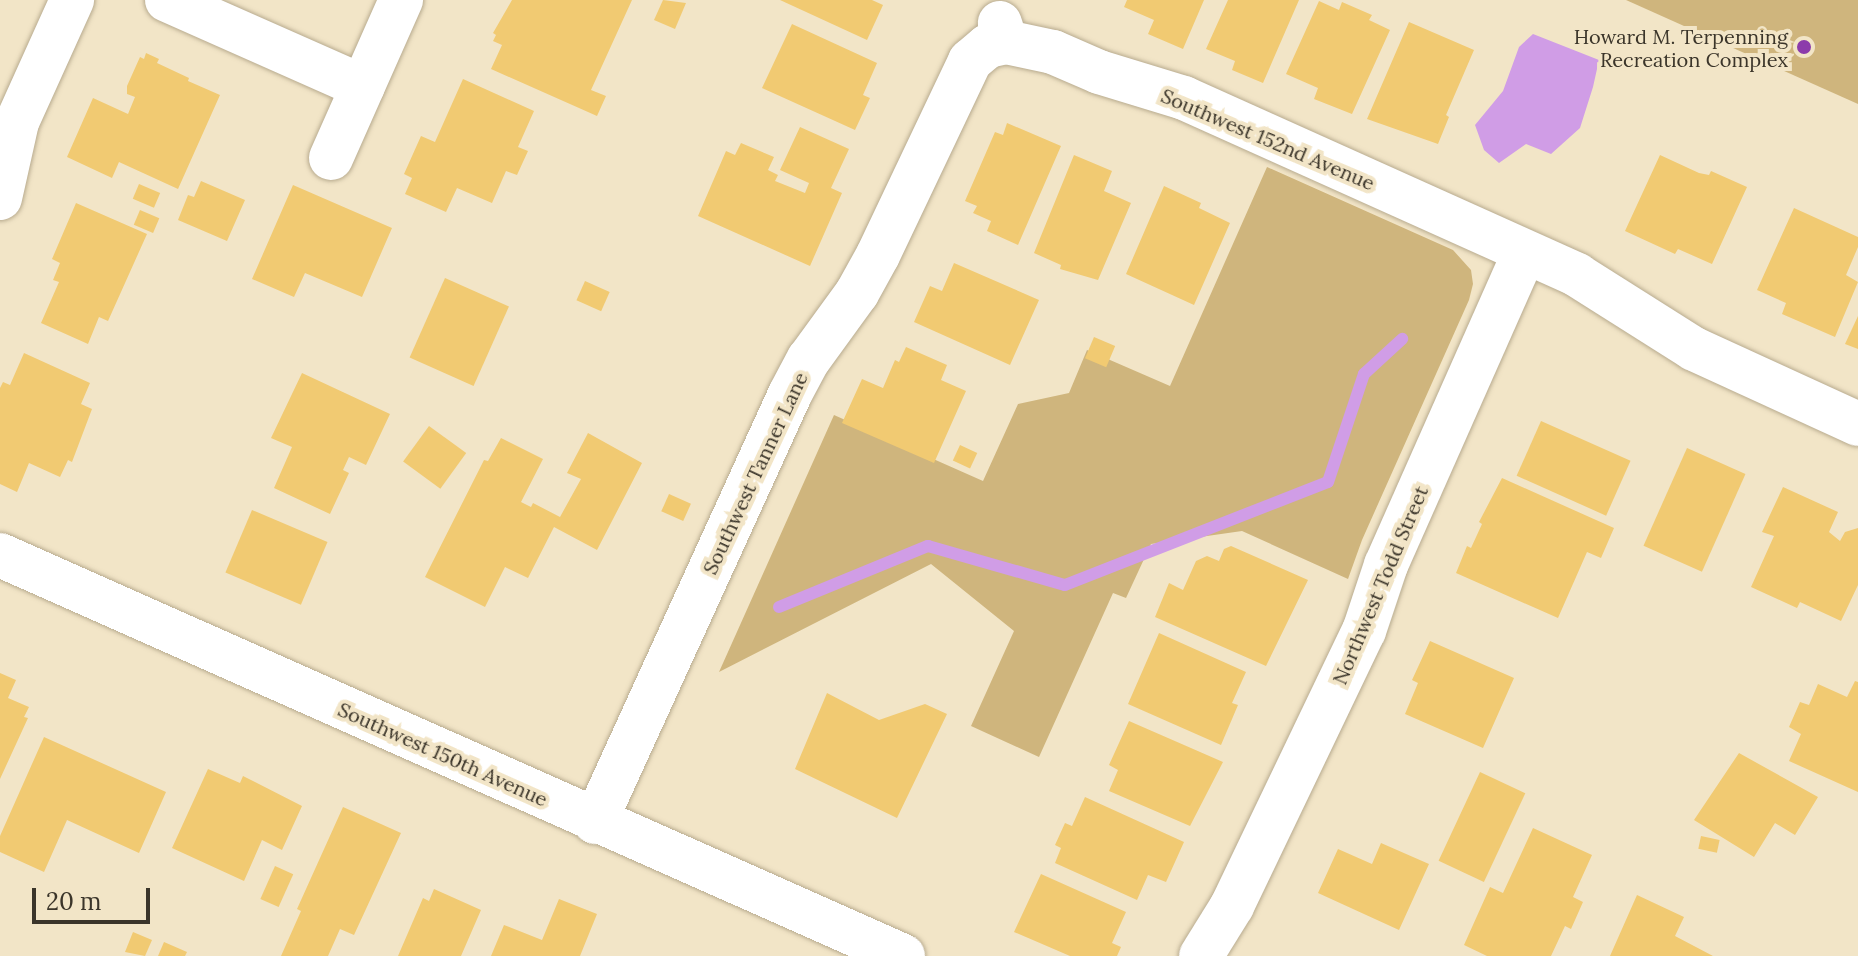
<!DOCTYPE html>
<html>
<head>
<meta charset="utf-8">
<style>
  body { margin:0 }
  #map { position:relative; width:1858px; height:956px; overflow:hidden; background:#f2e5c7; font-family:Lora,serif }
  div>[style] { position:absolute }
  .green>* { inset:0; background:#cfb57d }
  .water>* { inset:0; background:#d09de6 }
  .stream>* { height:12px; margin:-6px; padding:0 6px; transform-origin:6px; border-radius:6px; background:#d09de6 }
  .building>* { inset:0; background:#f1ca72; transform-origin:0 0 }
  .roads { filter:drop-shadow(0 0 2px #b8ab8f) drop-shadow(0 0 2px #b8ab8f) }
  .street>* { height:44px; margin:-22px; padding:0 22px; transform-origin:22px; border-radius:22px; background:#fff }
  .dots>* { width:22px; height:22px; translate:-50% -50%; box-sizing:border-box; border:4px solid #f2e5c7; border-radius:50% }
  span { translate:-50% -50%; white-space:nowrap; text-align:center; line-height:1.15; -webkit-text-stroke:8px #f2e5c7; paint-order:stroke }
  .poi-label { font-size:20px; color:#3b352a }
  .right { translate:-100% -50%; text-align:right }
  .street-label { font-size:20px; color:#3b352a }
  .scale { position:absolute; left:32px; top:888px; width:118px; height:36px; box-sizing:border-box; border:4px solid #3b352a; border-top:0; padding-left:10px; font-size:24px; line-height:28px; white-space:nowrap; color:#3b352a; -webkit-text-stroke:6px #f2e5c7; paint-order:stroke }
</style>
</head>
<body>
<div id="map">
  <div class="green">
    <i style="clip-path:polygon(1626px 0,1858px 0,1858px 104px)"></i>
    <i style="clip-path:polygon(1267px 167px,1453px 250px,1471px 270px,1473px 284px,1469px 300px,1362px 540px,1348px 579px,1242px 531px,1151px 544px,1126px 598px,1113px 593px,1039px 757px,971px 726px,1014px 631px,931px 564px,719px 672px,834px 415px,983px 481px,1018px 404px,1069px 393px,1087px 350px,1170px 386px)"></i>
  </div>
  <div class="water">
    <i style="clip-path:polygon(1533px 34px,1599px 60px,1593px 87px,1580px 128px,1551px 154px,1526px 144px,1499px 163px,1484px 150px,1475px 125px,1503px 91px,1519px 47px)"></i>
  </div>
  <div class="stream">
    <i style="left:779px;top:607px;width:161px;rotate:-22.3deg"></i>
    <i style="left:928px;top:546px;width:142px;rotate:15.9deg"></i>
    <i style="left:1065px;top:585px;width:282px;rotate:-21.4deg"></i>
    <i style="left:1328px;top:482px;width:114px;rotate:-71.6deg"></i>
    <i style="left:1364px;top:374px;width:52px;rotate:-42.6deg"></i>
  </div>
  <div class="building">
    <i style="clip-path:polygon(512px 0,632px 0,591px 90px,606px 96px,597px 116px,491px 69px,502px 45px,493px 41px,496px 35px,493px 33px)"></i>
    <i style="clip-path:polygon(663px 0,686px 3px,675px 29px,654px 20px)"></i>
    <i style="clip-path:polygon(780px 0,872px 0,883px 5px,867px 40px)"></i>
    <i style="clip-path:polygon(1127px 0,1204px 0,1183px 49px,1148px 34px,1154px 20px,1124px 7px)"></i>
    <i style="clip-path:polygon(1228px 0,1299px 0,1263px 83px,1232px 70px,1235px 61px,1206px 49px)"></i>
    <i style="clip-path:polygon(1319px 1px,1339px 10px,1342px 2px,1372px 15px,1369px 20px,1390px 30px,1352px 114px,1314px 99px,1318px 88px,1286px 74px)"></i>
    <i style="clip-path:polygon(1409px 22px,1474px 50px,1446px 115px,1449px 117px,1438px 144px,1367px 119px)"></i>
    <i style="clip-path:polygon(792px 24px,877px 63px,863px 95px,870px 98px,855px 130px,762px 88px)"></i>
    <i style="clip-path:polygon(146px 53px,159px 59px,157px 63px,189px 78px,188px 81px,220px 95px,178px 189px,119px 162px,112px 178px,67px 157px,93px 98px,128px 114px,135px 97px,127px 94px,127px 86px,140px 57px,144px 59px)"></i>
    <i style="clip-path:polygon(463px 79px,534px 111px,518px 147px,528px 151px,517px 175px,506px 171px,492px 203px,457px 188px,446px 212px,405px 194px,412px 178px,404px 174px,421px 136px,435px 142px)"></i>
    <i style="clip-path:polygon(1007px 123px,1061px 146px,1018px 245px,987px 231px,991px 221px,973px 213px,977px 206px,965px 201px,995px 132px,1003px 135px)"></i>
    <i style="clip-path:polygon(800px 127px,849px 149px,831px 188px,842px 193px,810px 266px,698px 216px,726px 151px,735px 155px,741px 143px,774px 157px,768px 170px,778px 175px,775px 181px,805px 193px,809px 183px,780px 170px)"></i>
    <i style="clip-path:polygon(1074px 155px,1112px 171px,1104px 191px,1131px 203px,1098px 280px,1060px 269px,1061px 265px,1034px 253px)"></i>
    <i style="clip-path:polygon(1660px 155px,1699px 173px,1709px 175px,1711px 171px,1747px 187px,1712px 264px,1678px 249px,1675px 254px,1625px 231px)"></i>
    <i style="clip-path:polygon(201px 181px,245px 200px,227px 241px,178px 220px,188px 195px,194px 197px)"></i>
    <i style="left:139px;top:184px;width:23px;height:16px;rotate:23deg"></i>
    <i style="clip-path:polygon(293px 185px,392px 228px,362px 297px,305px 273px,294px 297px,252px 279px)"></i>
    <i style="clip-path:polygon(1164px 186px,1201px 203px,1199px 208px,1230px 223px,1194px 305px,1126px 274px)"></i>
    <i style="clip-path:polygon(76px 203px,147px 234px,108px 321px,99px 317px,88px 344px,41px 323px,59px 282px,53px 280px,60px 263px,52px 259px)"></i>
    <i style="clip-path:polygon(1794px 208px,1858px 237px,1858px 247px,1846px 275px,1858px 282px,1835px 337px,1782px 314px,1786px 303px,1757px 290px)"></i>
    <i style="left:140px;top:210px;width:21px;height:16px;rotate:23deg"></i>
    <i style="clip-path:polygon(954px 263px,1039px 300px,1010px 365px,914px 322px,930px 286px,942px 291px)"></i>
    <i style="left:445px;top:278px;width:70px;height:87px;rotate:24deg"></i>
    <i style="left:585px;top:281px;width:27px;height:21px;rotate:24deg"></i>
    <i style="clip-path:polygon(1858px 316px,1858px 349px,1845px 344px)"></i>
    <i style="left:1094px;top:337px;width:23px;height:23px;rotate:23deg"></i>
    <i style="clip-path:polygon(906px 347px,947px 365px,941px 380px,966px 391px,934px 463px,842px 423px,862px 379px,883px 388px,895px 360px,899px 362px)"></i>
    <i style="clip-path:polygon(24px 353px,90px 383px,81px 404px,92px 409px,72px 462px,68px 460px,60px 477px,29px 463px,17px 492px,0 484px,0 388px,3px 382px,10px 385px)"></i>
    <i style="clip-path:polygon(302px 373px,390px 414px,366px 465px,349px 457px,343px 470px,349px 473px,330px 514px,274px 488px,292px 447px,271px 438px)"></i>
    <i style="left:1541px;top:421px;width:98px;height:60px;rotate:24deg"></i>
    <i style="left:429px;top:426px;width:46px;height:44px;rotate:36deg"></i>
    <i style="clip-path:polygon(588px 433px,642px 463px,597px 550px,554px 527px,528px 578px,505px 567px,485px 607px,425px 577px,484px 460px,488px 461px,501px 438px,543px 459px,521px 502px,531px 507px,533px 503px,560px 517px,581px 479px,567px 473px)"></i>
    <i style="left:960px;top:445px;width:19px;height:17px;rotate:25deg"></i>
    <i style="left:1687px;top:448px;width:64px;height:107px;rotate:24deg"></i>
    <i style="clip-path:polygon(1502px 478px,1614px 528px,1601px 558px,1587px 552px,1558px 618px,1456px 573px,1467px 546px,1471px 548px,1482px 524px,1479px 522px)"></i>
    <i style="clip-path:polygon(1783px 487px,1838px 512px,1829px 532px,1840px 541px,1845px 532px,1858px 528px,1858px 585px,1841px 621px,1800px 602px,1797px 608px,1751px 587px,1774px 536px,1762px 532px)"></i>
    <i style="left:669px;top:494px;width:24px;height:19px;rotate:24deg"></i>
    <i style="left:252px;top:510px;width:82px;height:68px;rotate:23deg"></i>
    <i style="clip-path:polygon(1231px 546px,1308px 580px,1266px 666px,1155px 617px,1169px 583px,1183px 590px,1196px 561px,1207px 556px,1219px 561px,1224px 549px)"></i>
    <i style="clip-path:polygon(1159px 633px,1246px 672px,1232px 703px,1238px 705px,1221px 745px,1128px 704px)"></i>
    <i style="clip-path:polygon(1430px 641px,1514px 678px,1483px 748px,1405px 714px,1418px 683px,1412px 680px)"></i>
    <i style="clip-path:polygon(0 673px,16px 680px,8px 698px,29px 707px,24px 717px,28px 718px,0 779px)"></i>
    <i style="clip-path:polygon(1855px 681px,1858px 682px,1858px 792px,1789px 761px,1801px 734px,1789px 727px,1800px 702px,1809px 705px,1818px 684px,1847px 697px)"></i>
    <i style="clip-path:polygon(827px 693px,879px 720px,925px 704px,947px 714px,897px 818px,795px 769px)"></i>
    <i style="clip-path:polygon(1129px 721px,1223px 762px,1190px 826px,1109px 791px,1118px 770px,1109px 765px)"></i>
    <i style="clip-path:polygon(44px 737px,166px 792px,139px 853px,67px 820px,44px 872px,0 852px,0 836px)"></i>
    <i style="clip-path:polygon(1739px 753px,1818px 797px,1795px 835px,1775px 823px,1754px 857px,1694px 820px)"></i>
    <i style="clip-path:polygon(208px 769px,240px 783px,243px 776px,302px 806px,282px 850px,262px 840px,244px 881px,172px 848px)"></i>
    <i style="left:1480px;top:772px;width:50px;height:98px;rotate:25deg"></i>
    <i style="clip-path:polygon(1085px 797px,1184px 842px,1166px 882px,1148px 875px,1137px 900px,1055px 863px,1061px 848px,1055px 845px,1065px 823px,1072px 826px)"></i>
    <i style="clip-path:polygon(343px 807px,401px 833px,354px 935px,340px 929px,328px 956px,281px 956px,301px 911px,297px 909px)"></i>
    <i style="clip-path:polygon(1533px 828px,1592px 855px,1573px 897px,1583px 902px,1571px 929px,1565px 926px,1551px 956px,1487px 956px,1464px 945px,1490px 887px,1503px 893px)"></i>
    <i style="left:1701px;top:836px;width:19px;height:13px;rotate:12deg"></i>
    <i style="clip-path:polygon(1381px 843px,1429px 864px,1399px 930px,1318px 893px,1338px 849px,1372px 864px)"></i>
    <i style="left:275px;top:866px;width:20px;height:36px;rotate:24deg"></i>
    <i style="clip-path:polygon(1041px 874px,1126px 912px,1112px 943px,1121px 947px,1117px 956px,1070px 956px,1014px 932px)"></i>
    <i style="clip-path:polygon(434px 889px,481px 910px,461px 956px,398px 956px,423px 898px,429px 901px)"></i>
    <i style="clip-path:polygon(1637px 895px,1684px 917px,1675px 936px,1713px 956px,1610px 956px)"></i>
    <i style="clip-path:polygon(559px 899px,597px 914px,580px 956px,491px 956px,504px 925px,542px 940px)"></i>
    <i style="clip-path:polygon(133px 932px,152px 940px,145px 956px,125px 952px)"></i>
    <i style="clip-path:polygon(164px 942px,187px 952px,185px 956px,158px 956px)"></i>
  </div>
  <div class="roads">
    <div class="street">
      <i style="left:167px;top:0;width:214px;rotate:23.9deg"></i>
      <i style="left:1006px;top:42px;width:48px;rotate:12deg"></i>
      <i style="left:1053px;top:52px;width:50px;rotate:23.5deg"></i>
      <i style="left:1099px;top:72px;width:89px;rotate:17deg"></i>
      <i style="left:1184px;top:98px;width:431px;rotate:24.2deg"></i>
      <i style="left:1577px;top:275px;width:138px;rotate:32.3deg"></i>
      <i style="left:1694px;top:349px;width:180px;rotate:24.6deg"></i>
      <i style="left:331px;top:158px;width:173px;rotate:-66.1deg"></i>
      <i style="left:0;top:198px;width:78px;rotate:-77.4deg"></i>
      <i style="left:17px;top:122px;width:134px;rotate:-65.7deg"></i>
      <i style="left:0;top:555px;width:988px;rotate:23.94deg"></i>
      <i style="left:595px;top:822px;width:470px;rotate:-65.5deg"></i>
      <i style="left:790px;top:394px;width:40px;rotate:-62deg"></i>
      <i style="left:809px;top:359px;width:82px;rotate:-54deg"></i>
      <i style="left:857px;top:293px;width:43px;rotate:-61.1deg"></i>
      <i style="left:878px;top:255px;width:215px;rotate:-64.6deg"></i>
      <i style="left:970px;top:61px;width:23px;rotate:-40deg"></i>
      <i style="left:988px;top:46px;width:18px;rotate:-13deg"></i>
      <i style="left:1006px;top:42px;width:20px;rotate:-108deg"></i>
      <i style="left:1201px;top:956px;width:59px;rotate:-58.2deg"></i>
      <i style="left:1232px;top:906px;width:305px;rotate:-64.4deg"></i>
      <i style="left:1364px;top:631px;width:70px;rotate:-71.6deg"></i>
      <i style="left:1386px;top:565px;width:342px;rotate:-66.1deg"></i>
    </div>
  </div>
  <div class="dots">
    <i style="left:1804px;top:47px;background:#8c3bab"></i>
  </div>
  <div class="poi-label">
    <span class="right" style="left:1788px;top:48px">Howard M. Terpenning<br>Recreation Complex</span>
  </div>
  <div class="street-label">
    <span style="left:1268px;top:139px;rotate:23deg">Southwest 152nd Avenue</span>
    <span style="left:755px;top:473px;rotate:-65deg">Southwest Tanner Lane</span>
    <span style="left:1380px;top:585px;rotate:-67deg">Northwest Todd Street</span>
    <span style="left:443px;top:754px;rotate:24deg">Southwest 150th Avenue</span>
  </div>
  <div class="scale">20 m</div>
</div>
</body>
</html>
